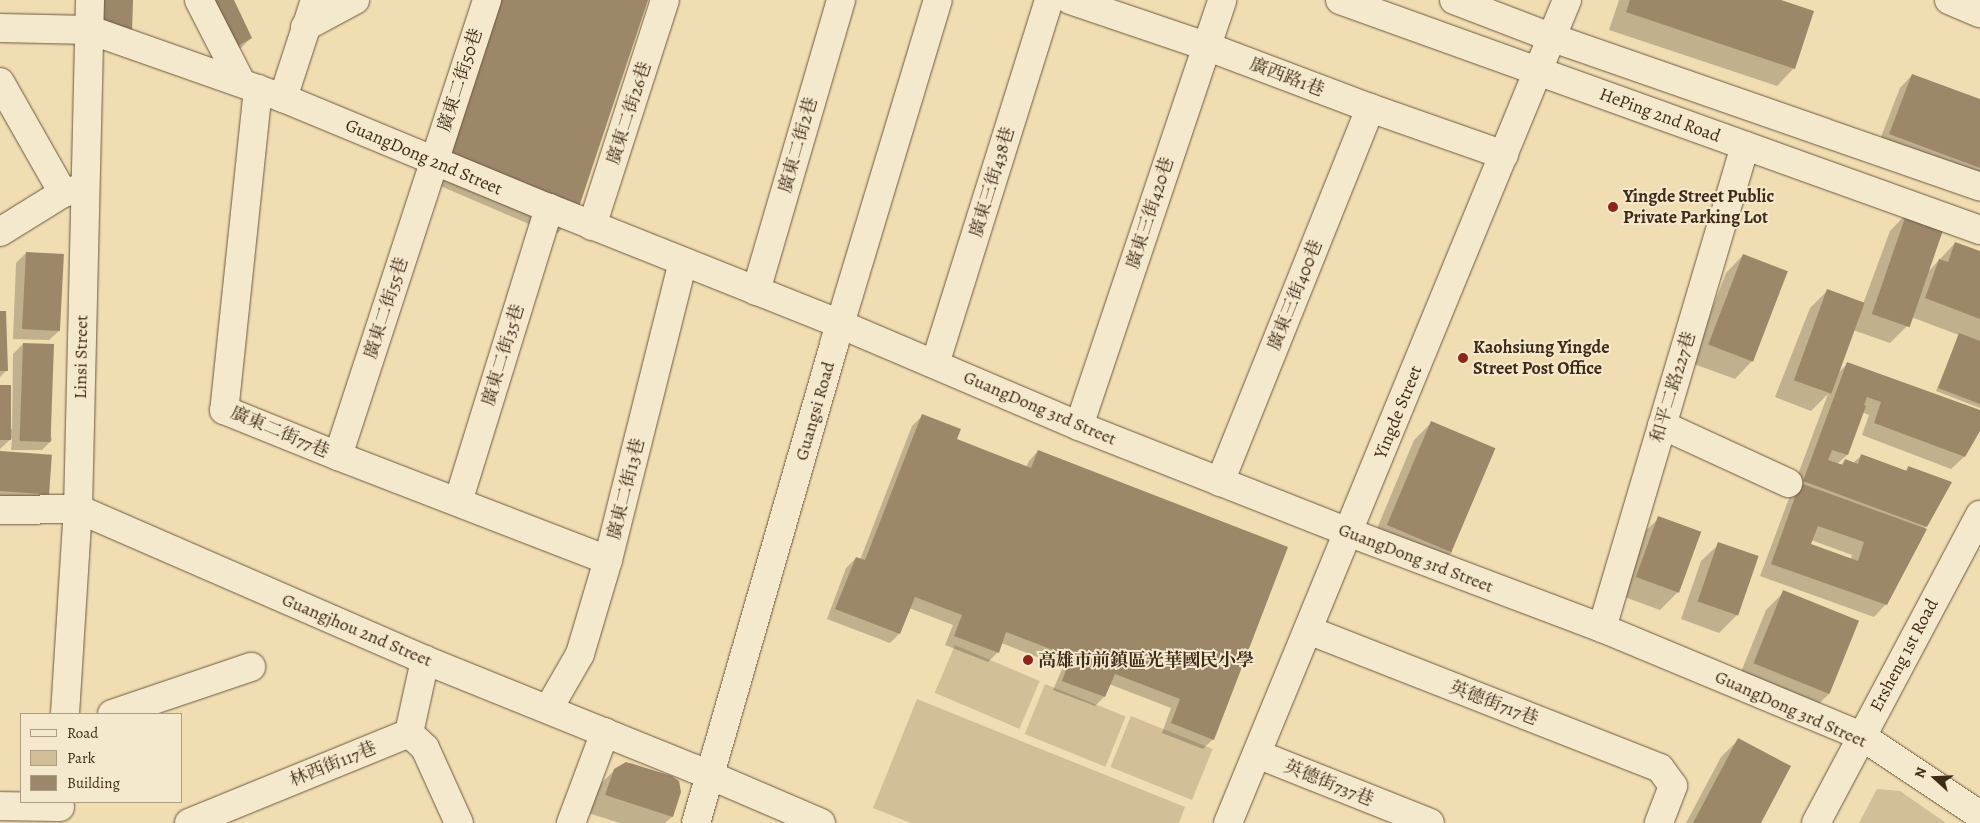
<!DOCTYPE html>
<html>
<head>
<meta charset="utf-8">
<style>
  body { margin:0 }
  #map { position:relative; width:1980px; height:823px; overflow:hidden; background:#f0ddb2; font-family:Alegreya,"Noto Serif TC",serif }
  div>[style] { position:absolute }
  .green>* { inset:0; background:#d2bf98; transform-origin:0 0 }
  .shadow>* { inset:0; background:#0003 }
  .building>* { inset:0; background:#9c8869; transform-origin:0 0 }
  .roads { filter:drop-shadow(0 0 1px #6c583f) drop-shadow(0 0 1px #6c583f) }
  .minor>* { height:28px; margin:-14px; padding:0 14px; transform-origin:14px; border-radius:14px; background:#f5e9cd }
  .dots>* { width:14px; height:14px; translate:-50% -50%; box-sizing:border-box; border:2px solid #f5e9cd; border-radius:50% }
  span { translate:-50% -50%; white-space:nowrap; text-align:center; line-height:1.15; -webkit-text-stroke:4px #f5e9cd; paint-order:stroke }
  .street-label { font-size:18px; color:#402b19 }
  .poi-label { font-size:18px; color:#402b19; font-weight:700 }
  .left { translate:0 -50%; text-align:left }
  .legend { position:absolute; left:20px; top:713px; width:162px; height:90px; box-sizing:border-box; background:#f5e9cd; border:1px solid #ad9d85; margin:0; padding:6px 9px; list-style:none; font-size:15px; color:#402b19 }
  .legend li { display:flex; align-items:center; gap:10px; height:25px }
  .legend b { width:25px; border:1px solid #ad9d85 }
  .north { position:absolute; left:1910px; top:753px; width:50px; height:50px; -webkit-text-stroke:4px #f5e9cd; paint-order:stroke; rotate:290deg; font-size:14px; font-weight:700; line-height:20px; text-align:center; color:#402b19 }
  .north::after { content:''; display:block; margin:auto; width:18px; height:22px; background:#402b19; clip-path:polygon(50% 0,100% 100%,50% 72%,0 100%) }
</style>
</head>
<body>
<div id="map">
  <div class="green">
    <i style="left:955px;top:645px;width:92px;height:52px;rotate:23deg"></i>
    <i style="left:1045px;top:684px;width:87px;height:54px;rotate:22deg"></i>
    <i style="clip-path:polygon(917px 699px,1185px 807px,1179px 823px,911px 823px,873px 808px)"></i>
    <i style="left:1131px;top:716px;width:88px;height:55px;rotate:22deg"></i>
    <i style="clip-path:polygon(1877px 789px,1900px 791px,1946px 823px,1859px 823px)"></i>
  </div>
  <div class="shadow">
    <i style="clip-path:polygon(200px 0,232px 0,251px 38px,241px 48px,228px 55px)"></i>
    <i style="clip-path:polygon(647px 0,575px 215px,558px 233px,531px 225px,422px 178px)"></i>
    <i style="clip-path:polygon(1619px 0,1777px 0,1794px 68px,1777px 86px,1609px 30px)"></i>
    <i style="clip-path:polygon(1912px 75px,1980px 100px,1980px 185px,1877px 147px,1900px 88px)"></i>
    <i style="clip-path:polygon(evenodd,1907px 213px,1926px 274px,1955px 243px,1980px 253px,1980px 408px,1936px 391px,1959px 335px,1911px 317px,1907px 326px,1890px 343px,1853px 330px,1836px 375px,1848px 363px,1980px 412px,1980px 428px,1964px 457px,1951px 469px,1862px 435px,1869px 415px,1862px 412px,1847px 455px,1837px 464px,1840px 466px,1845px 460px,1853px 463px,1862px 455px,1905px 471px,1909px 467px,1926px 526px,1886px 604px,1874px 617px,1760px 576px,1828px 394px,1811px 411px,1775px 397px,1810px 308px,1828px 290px,1863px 304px,1890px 231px,1907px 213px,1811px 540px,1852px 555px,1851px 559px,1810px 544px,1811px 540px)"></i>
    <i style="clip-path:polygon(26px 253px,59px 331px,49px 340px,13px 339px,16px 263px)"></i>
    <i style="clip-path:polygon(1743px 255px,1752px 361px,1735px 379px,1691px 363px,1726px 273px)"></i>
    <i style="clip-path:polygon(0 313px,7px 370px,0 377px)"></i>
    <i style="clip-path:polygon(23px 344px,52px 440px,42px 450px,11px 450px,12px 438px,0 449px,0 386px,10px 429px,12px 429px,13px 354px)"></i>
    <i style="clip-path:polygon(922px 416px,955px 440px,1026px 467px,1029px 461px,1038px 451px,1213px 739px,1203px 749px,1162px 733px,1171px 708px,1109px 684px,1104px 697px,1095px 706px,1053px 690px,1063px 667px,1001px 643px,998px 652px,988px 662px,945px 645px,953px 625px,909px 608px,899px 634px,890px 643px,827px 619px,846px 568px,856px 558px,860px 560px,912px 426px)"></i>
    <i style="clip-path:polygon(1432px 422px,1452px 552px,1434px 570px,1371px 543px,1414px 440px)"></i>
    <i style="clip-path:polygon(0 453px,48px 493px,39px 503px,0 501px)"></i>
    <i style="clip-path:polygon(1659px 518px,1678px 592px,1660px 610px,1619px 595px,1641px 535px)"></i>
    <i style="clip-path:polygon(1719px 544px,1737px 615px,1719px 633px,1681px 619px,1701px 561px)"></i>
    <i style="clip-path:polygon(1784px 592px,1857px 621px,1829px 694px,1811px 711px,1737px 682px,1766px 610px)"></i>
    <i style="clip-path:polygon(1739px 739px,1759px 823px,1686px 823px,1721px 757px)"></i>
    <i style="clip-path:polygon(631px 763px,672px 777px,680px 792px,672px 817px,665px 823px,620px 823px,588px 813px,596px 788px,618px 767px)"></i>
  </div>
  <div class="building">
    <i style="clip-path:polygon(95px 0,133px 0,132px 33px,105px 22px,95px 6px)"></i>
    <i style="clip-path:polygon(215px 0,234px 0,252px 38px,238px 46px)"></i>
    <i style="clip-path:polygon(493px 0,648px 0,576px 216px,439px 160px)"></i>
    <i style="clip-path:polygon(1630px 0,1781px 0,1814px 11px,1795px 69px,1626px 12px)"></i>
    <i style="clip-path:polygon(1912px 74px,1980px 99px,1980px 168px,1889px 134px)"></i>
    <i style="left:1907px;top:212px;width:40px;height:108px;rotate:19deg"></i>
    <i style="clip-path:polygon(1955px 242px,1980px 251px,1980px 319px,1925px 298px,1939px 259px,1948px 262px)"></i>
    <i style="left:26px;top:252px;width:38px;height:77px;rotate:3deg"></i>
    <i style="left:1743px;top:254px;width:48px;height:97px;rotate:21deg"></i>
    <i style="left:1827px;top:289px;width:40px;height:97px;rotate:20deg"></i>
    <i style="clip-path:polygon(0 311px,6px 311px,8px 371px,0 371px)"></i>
    <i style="clip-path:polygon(1959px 333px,1980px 341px,1980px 404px,1938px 388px)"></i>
    <i style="left:23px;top:343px;width:31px;height:98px;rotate:2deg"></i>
    <i style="clip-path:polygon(1847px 362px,1980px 410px,1980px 431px,1965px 457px,1874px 423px,1881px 402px,1867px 397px,1864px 405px,1866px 406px,1848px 455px,1832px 450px,1828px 460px,1843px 465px,1845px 459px,1858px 464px,1861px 454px,1907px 471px,1908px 466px,1952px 482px,1927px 527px,1803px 481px)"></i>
    <i style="left:0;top:385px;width:11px;height:55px"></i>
    <i style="clip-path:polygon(922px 414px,961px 429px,957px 439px,1031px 468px,1038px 450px,1288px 547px,1214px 740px,1171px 723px,1180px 699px,1115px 674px,1105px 697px,1062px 681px,1071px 657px,1006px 632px,999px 653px,954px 636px,962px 615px,915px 597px,900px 634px,835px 609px,856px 557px,865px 560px)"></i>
    <i style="left:1431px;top:421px;width:70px;height:113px;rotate:23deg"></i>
    <i style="left:0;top:451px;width:52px;height:40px;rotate:4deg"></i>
    <i style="clip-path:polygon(evenodd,1800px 483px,1927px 529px,1887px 605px,1771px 564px,1800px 483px,1818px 526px,1864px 542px,1858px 561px,1811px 544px,1818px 526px)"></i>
    <i style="left:1658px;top:516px;width:46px;height:65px;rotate:20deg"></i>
    <i style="left:1718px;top:542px;width:43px;height:63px;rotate:19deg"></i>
    <i style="left:1783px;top:590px;width:82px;height:79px;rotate:22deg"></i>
    <i style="clip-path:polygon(1738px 738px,1791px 766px,1761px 823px,1693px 823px)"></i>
    <i style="clip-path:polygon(626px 762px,672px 776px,679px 781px,681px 792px,673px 817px,605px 795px,614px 769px)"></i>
  </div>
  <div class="roads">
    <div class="minor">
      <i style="left:199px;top:0;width:92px;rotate:62.9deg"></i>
      <i style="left:1070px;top:0;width:144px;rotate:18.7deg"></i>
      <i style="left:1206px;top:46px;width:175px;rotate:20.7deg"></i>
      <i style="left:1370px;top:108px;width:142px;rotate:19.3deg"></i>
      <i style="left:1340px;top:0;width:680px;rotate:19.77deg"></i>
      <i style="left:1454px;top:0;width:106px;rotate:21deg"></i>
      <i style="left:1553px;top:38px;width:452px;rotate:19.2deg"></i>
      <i style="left:1949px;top:0;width:34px;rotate:23deg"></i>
      <i style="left:305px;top:27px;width:57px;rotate:-28.4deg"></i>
      <i style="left:0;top:28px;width:90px;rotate:1.3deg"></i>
      <i style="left:90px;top:30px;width:205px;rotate:19.4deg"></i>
      <i style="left:283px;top:98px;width:288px;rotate:22.5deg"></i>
      <i style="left:549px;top:208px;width:313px;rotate:21.7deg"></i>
      <i style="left:840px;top:324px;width:260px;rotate:23.1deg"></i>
      <i style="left:1079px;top:426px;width:289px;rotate:21.5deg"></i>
      <i style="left:1348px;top:532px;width:272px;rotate:20.7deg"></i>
      <i style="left:1602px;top:628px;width:281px;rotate:22.6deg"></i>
      <i style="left:1861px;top:736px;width:143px;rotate:33.6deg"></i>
      <i style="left:0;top:82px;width:128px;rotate:60.4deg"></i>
      <i style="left:258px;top:89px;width:323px;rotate:96deg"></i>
      <i style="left:224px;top:410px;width:123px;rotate:22deg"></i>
      <i style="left:338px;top:456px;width:289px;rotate:21.1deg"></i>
      <i style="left:283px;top:98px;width:103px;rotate:-71.9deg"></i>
      <i style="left:592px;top:226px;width:237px;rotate:-72.1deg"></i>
      <i style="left:0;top:232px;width:74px;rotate:-31.8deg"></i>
      <i style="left:63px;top:193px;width:16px;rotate:-14deg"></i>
      <i style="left:756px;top:291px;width:303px;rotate:-73.7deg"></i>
      <i style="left:935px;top:364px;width:381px;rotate:-72.6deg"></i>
      <i style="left:1662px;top:425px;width:139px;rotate:24.7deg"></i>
      <i style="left:1079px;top:426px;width:449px;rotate:-71.4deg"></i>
      <i style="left:338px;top:456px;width:480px;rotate:-71.9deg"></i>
      <i style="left:1220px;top:482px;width:403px;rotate:-68.1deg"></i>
      <i style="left:458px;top:502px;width:308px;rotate:-72.8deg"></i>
      <i style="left:0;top:510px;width:78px;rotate:-0.7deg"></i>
      <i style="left:78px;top:509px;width:378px;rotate:23.5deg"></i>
      <i style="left:425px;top:660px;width:291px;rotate:22deg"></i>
      <i style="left:695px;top:769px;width:137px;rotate:23.2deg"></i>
      <i style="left:1602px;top:628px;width:503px;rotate:-73.48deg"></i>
      <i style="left:1308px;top:630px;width:378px;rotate:21.4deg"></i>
      <i style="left:1660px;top:768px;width:22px;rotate:54deg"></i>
      <i style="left:1673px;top:786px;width:40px;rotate:111deg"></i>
      <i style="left:549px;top:708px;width:62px;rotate:-60.1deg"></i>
      <i style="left:580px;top:654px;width:98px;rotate:-73.4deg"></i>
      <i style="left:608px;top:560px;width:307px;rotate:-75.9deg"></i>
      <i style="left:65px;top:714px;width:205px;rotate:-86.4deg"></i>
      <i style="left:78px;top:509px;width:509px;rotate:-88.65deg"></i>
      <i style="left:112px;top:714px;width:147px;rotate:-18.7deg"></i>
      <i style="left:409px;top:733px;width:22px;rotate:43deg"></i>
      <i style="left:425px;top:748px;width:82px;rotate:65.6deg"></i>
      <i style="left:1257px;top:754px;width:186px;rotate:21.7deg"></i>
      <i style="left:0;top:806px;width:60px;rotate:1deg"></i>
      <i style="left:189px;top:823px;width:238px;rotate:-22.2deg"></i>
      <i style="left:409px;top:733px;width:75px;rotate:-77.6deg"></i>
      <i style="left:571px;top:823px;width:97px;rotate:-69.5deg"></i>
      <i style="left:696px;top:823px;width:498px;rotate:-73.9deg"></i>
      <i style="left:834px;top:344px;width:359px;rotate:-73.2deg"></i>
      <i style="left:1228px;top:823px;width:890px;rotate:-67.61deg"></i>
      <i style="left:1816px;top:823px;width:349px;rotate:-62deg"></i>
    </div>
  </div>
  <div class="dots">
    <i style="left:1613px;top:207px;background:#8f2418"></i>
    <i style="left:1463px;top:358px;background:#8f2418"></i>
    <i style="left:1028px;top:660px;background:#8f2418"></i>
  </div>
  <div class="street-label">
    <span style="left:1287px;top:77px;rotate:21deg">廣西路1巷</span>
    <span style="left:460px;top:80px;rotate:-72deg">廣東二街50巷</span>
    <span style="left:629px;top:113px;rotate:-72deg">廣東二街26巷</span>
    <span style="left:1660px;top:115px;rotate:20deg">HePing 2nd Road</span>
    <span style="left:798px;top:145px;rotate:-74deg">廣東二街2巷</span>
    <span style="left:424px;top:157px;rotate:23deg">GuangDong 2nd Street</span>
    <span style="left:992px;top:182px;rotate:-73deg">廣東三街438巷</span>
    <span style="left:1150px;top:213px;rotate:-72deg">廣東三街420巷</span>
    <span style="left:1295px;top:295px;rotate:-68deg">廣東三街400巷</span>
    <span style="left:386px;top:308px;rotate:-72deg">廣東二街55巷</span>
    <span style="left:503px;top:355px;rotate:-73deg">廣東二街35巷</span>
    <span style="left:81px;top:357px;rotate:-89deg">Linsi Street</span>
    <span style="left:1673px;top:387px;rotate:-73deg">和平二路227巷</span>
    <span style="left:1040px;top:408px;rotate:23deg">GuangDong 3rd Street</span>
    <span style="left:815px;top:411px;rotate:-74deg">Guangsi Road</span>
    <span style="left:1398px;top:412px;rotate:-68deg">Yingde Street</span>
    <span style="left:280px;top:432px;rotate:23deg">廣東二街77巷</span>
    <span style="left:626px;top:489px;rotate:-76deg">廣東二街13巷</span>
    <span style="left:1416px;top:558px;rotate:21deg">GuangDong 3rd Street</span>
    <span style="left:357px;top:630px;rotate:23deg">Guangjhou 2nd Street</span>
    <span style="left:1904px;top:655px;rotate:-62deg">Ersheng 1st Road</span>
    <span style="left:1494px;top:703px;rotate:21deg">英德街717巷</span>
    <span style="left:1791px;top:709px;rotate:24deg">GuangDong 3rd Street</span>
    <span style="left:333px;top:764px;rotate:-22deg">林西街117巷</span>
    <span style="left:1329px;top:783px;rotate:22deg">英德街737巷</span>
  </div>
  <div class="poi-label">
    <span class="left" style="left:1623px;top:207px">Yingde Street Public<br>Private Parking Lot</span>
    <span class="left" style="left:1473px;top:358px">Kaohsiung Yingde<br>Street Post Office</span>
    <span class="left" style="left:1038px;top:660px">高雄市前鎮區光華國民小學</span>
  </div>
  <ul class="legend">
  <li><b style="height:6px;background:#f5e9cd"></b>Road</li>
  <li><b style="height:14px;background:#d2bf98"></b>Park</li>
  <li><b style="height:14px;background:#9c8869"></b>Building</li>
  </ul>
  <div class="north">N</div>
</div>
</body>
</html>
